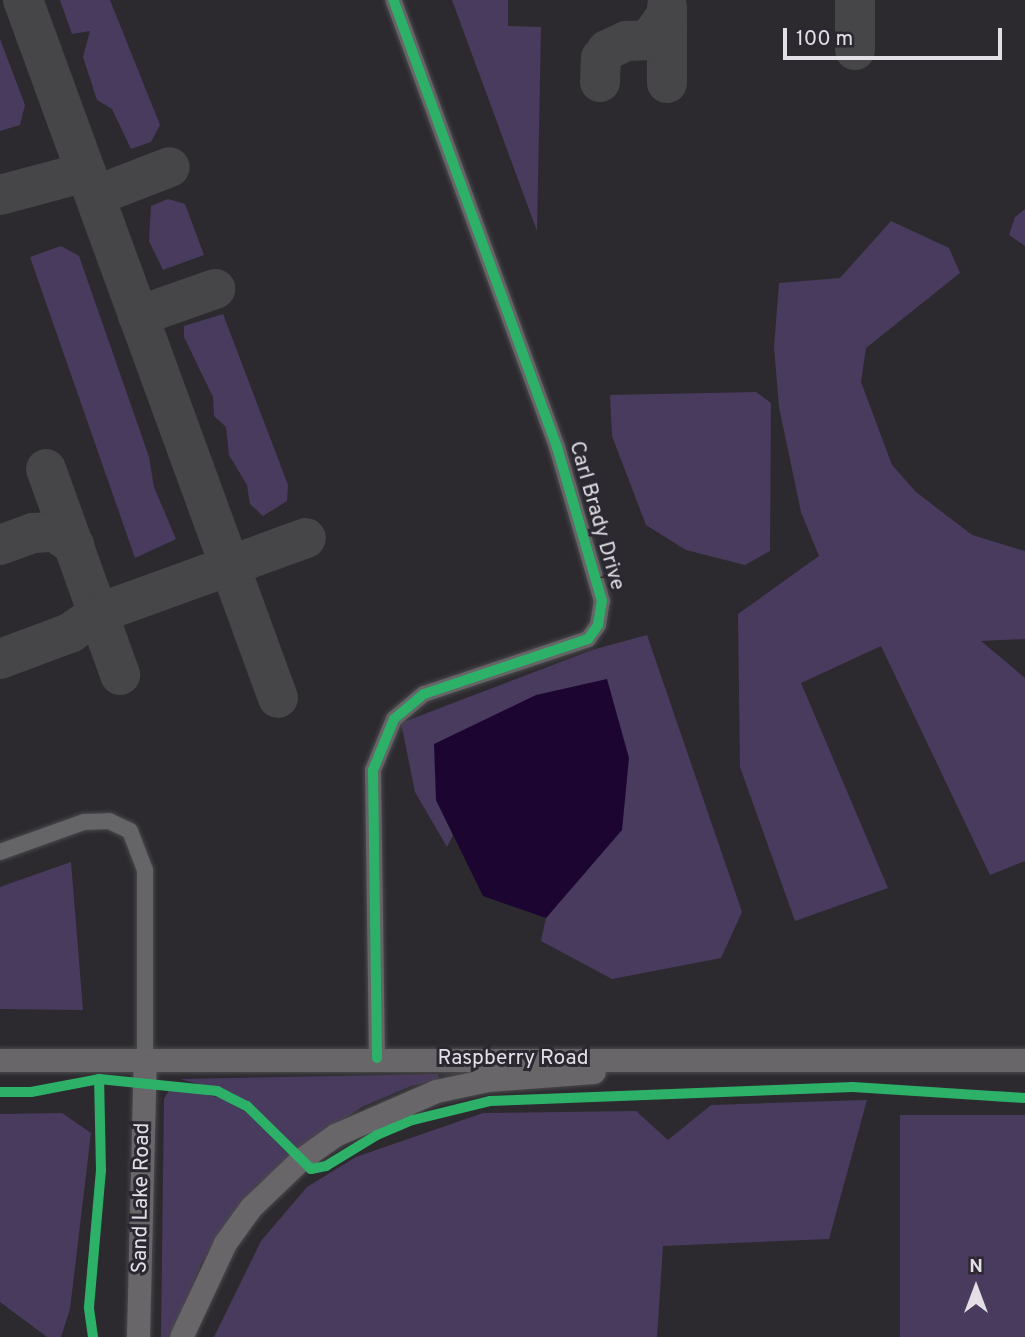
<!DOCTYPE html>
<html>
<head>
<meta charset="utf-8">
<style>
  body { margin:0 }
  #map { position:relative; width:1025px; height:1337px; overflow:hidden; background:#2c2a2f; font-family:Overpass,sans-serif }
  div>[style] { position:absolute }
  .green>* { inset:0; background:#493b5e; transform-origin:0 0 }
  .water>* { inset:0; background:#1c0631 }
  .taxiway>* { height:40px; margin:-20px; padding:0 20px; transform-origin:20px; border-radius:20px; background:#464548 }
  .roads { filter:drop-shadow(0 0 2px #49484b) drop-shadow(0 0 2px #49484b) }
  .street>* { height:16px; margin:-8px; padding:0 8px; transform-origin:8px; border-radius:8px; background:#656466 }
  .secondary>* { height:23px; margin:-11.5px; padding:0 11.5px; transform-origin:11.5px; border-radius:11.5px; background:#686669 }
  .cycleway>* { height:10px; margin:-5px; padding:0 5px; transform-origin:5px; border-radius:5px; background:#2db169 }
  span { translate:-50% -50%; white-space:nowrap; text-align:center; line-height:1.15; -webkit-text-stroke:6px #2b2831; paint-order:stroke }
  .street-label { font-size:21px; color:#e2e0e6 }
  .north { position:absolute; left:941px; top:1253px; width:70px; height:70px; -webkit-text-stroke:5px #2b2831; paint-order:stroke; rotate:0deg; font-size:19px; font-weight:700; line-height:28px; text-align:center; color:#e2e0e6 }
  .north::after { content:''; display:block; margin:auto; width:24px; height:32px; background:#e2e0e6; clip-path:polygon(50% 0,100% 100%,50% 72%,0 100%) }
  .scale { position:absolute; left:783px; top:28px; width:219px; height:32px; box-sizing:border-box; border:4px solid #e2e0e6; border-top:0; padding-left:9px; font-size:21px; line-height:24px; white-space:nowrap; color:#e2e0e6; -webkit-text-stroke:5px #2b2831; paint-order:stroke }
</style>
</head>
<body>
<div id="map">
  <div class="green">
    <i style="clip-path:polygon(60px 0,110px 0,160px 125px,151px 142px,131px 149px,112px 109px,97px 100px,83px 57px,90px 31px,72px 34px)"></i>
    <i style="clip-path:polygon(452px 0,508px 0,508px 26px,541px 27px,537px 231px)"></i>
    <i style="clip-path:polygon(0 39px,25px 105px,20px 125px,0 131px)"></i>
    <i style="clip-path:polygon(168px 199px,185px 204px,204px 255px,163px 270px,149px 241px,151px 206px)"></i>
    <i style="clip-path:polygon(1025px 209px,1025px 246px,1009px 235px,1015px 217px)"></i>
    <i style="clip-path:polygon(891px 221px,949px 248px,960px 273px,866px 348px,861px 382px,892px 465px,916px 492px,972px 535px,1025px 551px,1025px 639px,981px 641px,1025px 678px,1025px 861px,990px 875px,881px 646px,801px 683px,888px 888px,795px 921px,740px 767px,738px 614px,819px 556px,801px 512px,779px 407px,774px 347px,779px 283px,840px 278px)"></i>
    <i style="clip-path:polygon(61px 246px,79px 256px,149px 457px,154px 487px,176px 539px,135px 558px,30px 257px)"></i>
    <i style="clip-path:polygon(223px 314px,288px 485px,287px 501px,263px 516px,250px 504px,247px 485px,229px 455px,226px 427px,214px 416px,213px 397px,184px 337px,184px 326px)"></i>
    <i style="clip-path:polygon(756px 392px,771px 403px,770px 551px,745px 565px,686px 550px,646px 525px,612px 436px,610px 395px)"></i>
    <i style="clip-path:polygon(647px 635px,742px 912px,721px 958px,612px 979px,541px 941px,546px 918px,622px 829px,436px 800px,453px 835px,447px 847px,415px 792px,401px 723px,592px 650px)"></i>
    <i style="clip-path:polygon(71px 862px,83px 1010px,0 1009px,0 887px)"></i>
    <i style="clip-path:polygon(438px 1074px,439px 1080px,411px 1086px,362px 1107px,297px 1151px,233px 1093px,180px 1079px)"></i>
    <i style="clip-path:polygon(171px 1087px,221px 1098px,247px 1113px,291px 1157px,257px 1185px,224px 1228px,202px 1262px,171px 1337px,161px 1337px,164px 1099px)"></i>
    <i style="clip-path:polygon(867px 1100px,829px 1239px,663px 1246px,657px 1337px,214px 1337px,261px 1241px,307px 1187px,356px 1157px,483px 1113px,636px 1111px,668px 1140px,711px 1105px)"></i>
    <i style="clip-path:polygon(62px 1113px,91px 1133px,70px 1309px,61px 1337px,47px 1337px,0 1302px,0 1114px)"></i>
    <i style="left:1025px;top:1115px;width:222px;height:125px;rotate:90deg"></i>
  </div>
  <div class="water">
    <i style="clip-path:polygon(607px 679px,629px 758px,622px 830px,546px 918px,483px 896px,436px 800px,434px 744px,536px 695px)"></i>
  </div>
  <div class="taxiway">
    <i style="left:23px;top:0;width:743px;rotate:69.93deg"></i>
    <i style="left:855px;top:0;width:50px;rotate:90deg"></i>
    <i style="left:667px;top:7px;width:76px;rotate:90deg"></i>
    <i style="left:600px;top:82px;width:24px;rotate:-88deg"></i>
    <i style="left:601px;top:58px;width:10px;rotate:-53deg"></i>
    <i style="left:607px;top:50px;width:21px;rotate:-25deg"></i>
    <i style="left:626px;top:41px;width:23px;rotate:-2deg"></i>
    <i style="left:649px;top:40px;width:29px;rotate:-55deg"></i>
    <i style="left:0;top:195px;width:89px;rotate:-15deg"></i>
    <i style="left:95px;top:196px;width:80px;rotate:-21.1deg"></i>
    <i style="left:138px;top:316px;width:82px;rotate:-19.3deg"></i>
    <i style="left:46px;top:469px;width:219px;rotate:70.2deg"></i>
    <i style="left:0;top:545px;width:35px;rotate:-20deg"></i>
    <i style="left:33px;top:533px;width:22px;rotate:-3deg"></i>
    <i style="left:55px;top:532px;width:24px;rotate:35deg"></i>
    <i style="left:0;top:659px;width:75px;rotate:-20.4deg"></i>
    <i style="left:70px;top:633px;width:35px;rotate:-35deg"></i>
    <i style="left:99px;top:613px;width:220px;rotate:-19.9deg"></i>
  </div>
  <div class="roads">
    <div class="street">
      <i style="left:0;top:852px;width:89px;rotate:-19.7deg"></i>
      <i style="left:84px;top:822px;width:25px;rotate:-2deg"></i>
      <i style="left:109px;top:821px;width:23px;rotate:25deg"></i>
      <i style="left:130px;top:831px;width:42px;rotate:69deg"></i>
      <i style="left:145px;top:870px;width:190px;rotate:90deg"></i>
      <i style="left:377px;top:1058px;width:288px;rotate:-90.8deg"></i>
      <i style="left:373px;top:770px;width:55px;rotate:-67.6deg"></i>
      <i style="left:394px;top:719px;width:39px;rotate:-40deg"></i>
      <i style="left:424px;top:694px;width:173px;rotate:-18.5deg"></i>
      <i style="left:588px;top:639px;width:17px;rotate:-54deg"></i>
      <i style="left:598px;top:625px;width:24px;rotate:-81deg"></i>
      <i style="left:602px;top:601px;width:160px;rotate:-106.3deg"></i>
      <i style="left:557px;top:447px;width:476px;rotate:-110.1deg"></i>
    </div>
    <div class="secondary">
      <i style="left:0;top:1060px;width:1025px"></i>
      <i style="left:138px;top:1337px;width:277px;rotate:-88.6deg"></i>
      <i style="left:181px;top:1337px;width:104px;rotate:-64.9deg"></i>
      <i style="left:225px;top:1243px;width:44px;rotate:-54.2deg"></i>
      <i style="left:251px;top:1207px;width:68px;rotate:-43.8deg"></i>
      <i style="left:300px;top:1160px;width:43px;rotate:-35.5deg"></i>
      <i style="left:335px;top:1135px;width:110px;rotate:-23.5deg"></i>
      <i style="left:436px;top:1091px;width:53px;rotate:-11.9deg"></i>
      <i style="left:488px;top:1080px;width:106px;rotate:-4.3deg"></i>
    </div>
  </div>
  <div class="cycleway">
    <i style="left:377px;top:1058px;width:288px;rotate:-90.8deg"></i>
    <i style="left:373px;top:770px;width:55px;rotate:-67.6deg"></i>
    <i style="left:394px;top:719px;width:39px;rotate:-40deg"></i>
    <i style="left:424px;top:694px;width:173px;rotate:-18.5deg"></i>
    <i style="left:588px;top:639px;width:17px;rotate:-54deg"></i>
    <i style="left:598px;top:625px;width:24px;rotate:-81deg"></i>
    <i style="left:602px;top:601px;width:160px;rotate:-106.3deg"></i>
    <i style="left:557px;top:447px;width:476px;rotate:-110.1deg"></i>
    <i style="left:0;top:1092px;width:31px"></i>
    <i style="left:31px;top:1092px;width:69px;rotate:-10.8deg"></i>
    <i style="left:99px;top:1079px;width:119px;rotate:5.8deg"></i>
    <i style="left:217px;top:1091px;width:34px;rotate:27deg"></i>
    <i style="left:247px;top:1106px;width:90px;rotate:44.5deg"></i>
    <i style="left:311px;top:1169px;width:15px;rotate:-11deg"></i>
    <i style="left:326px;top:1166px;width:60px;rotate:-31.3deg"></i>
    <i style="left:377px;top:1135px;width:39px;rotate:-23deg"></i>
    <i style="left:413px;top:1120px;width:79px;rotate:-13.9deg"></i>
    <i style="left:490px;top:1101px;width:363px;rotate:-2.2deg"></i>
    <i style="left:853px;top:1087px;width:172px;rotate:3.7deg"></i>
    <i style="left:93px;top:1337px;width:30px;rotate:-98deg"></i>
    <i style="left:89px;top:1307px;width:137px;rotate:-85deg"></i>
    <i style="left:101px;top:1171px;width:92px;rotate:-91.2deg"></i>
  </div>
  <div class="street-label">
    <span style="left:596px;top:516px;rotate:74deg">Carl Brady Drive</span>
    <span style="left:513px;top:1059px">Raspberry Road</span>
    <span style="left:142px;top:1198px;rotate:-89deg">Sand Lake Road</span>
  </div>
  <div class="north">N</div>
  <div class="scale">100 m</div>
</div>
</body>
</html>
